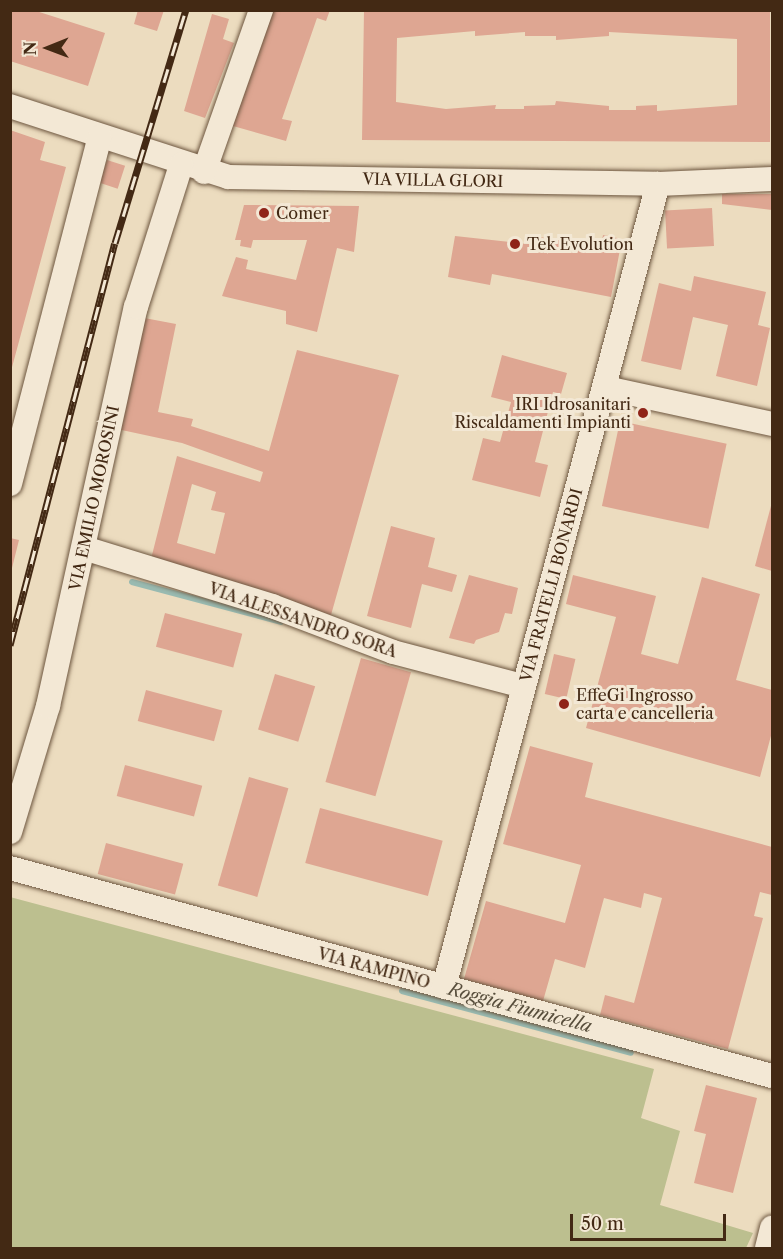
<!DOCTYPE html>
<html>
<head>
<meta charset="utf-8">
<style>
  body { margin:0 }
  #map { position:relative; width:783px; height:1259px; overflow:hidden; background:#ecdcbf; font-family:"Libre Caslon Text",serif }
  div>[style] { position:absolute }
  .green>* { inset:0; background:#bcbf8f }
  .stream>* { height:6px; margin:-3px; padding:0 3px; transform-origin:3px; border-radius:3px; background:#99bbb2 }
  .building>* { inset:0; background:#dea692; transform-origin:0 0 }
  .roads { filter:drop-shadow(0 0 2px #6d563f) drop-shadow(0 0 2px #6d563f) }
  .minor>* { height:24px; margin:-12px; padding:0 12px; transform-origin:12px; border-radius:12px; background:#f3e8d5 }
  .rail>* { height:7px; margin-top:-3.5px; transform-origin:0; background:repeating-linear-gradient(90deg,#f3e8d5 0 14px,#432914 0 28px); box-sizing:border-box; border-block:2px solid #432914 }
  .dots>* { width:16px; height:16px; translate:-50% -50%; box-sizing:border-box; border:3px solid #f3e8d5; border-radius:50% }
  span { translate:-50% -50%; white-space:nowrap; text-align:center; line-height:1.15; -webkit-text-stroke:6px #f3e8d5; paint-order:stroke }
  .street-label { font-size:16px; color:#432914 }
  .poi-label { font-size:16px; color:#432914 }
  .left { translate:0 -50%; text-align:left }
  .right { translate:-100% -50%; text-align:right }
  .water-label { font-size:18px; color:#584e3c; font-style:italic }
  .frame { position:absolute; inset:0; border:12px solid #432914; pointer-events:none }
  .north { position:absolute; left:18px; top:18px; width:60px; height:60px; -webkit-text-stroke:4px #f3e8d5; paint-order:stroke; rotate:269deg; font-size:16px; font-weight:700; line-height:24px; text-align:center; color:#432914 }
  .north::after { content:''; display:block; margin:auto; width:21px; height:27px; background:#432914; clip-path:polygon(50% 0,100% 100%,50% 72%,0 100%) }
  .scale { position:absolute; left:570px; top:1214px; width:156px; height:27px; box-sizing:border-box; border:3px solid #432914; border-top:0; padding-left:8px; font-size:18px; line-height:21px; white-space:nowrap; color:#432914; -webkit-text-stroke:4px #f3e8d5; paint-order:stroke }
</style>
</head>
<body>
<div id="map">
  <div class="green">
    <i style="clip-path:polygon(10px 897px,654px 1069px,641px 1118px,680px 1131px,660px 1205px,753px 1233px,746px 1248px,11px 1248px)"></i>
  </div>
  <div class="stream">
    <i style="left:132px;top:582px;width:154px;rotate:15deg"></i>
    <i style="left:402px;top:991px;width:237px;rotate:15.1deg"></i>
  </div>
  <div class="building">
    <i style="clip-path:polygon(10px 10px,33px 10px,105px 33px,88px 86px,10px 61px)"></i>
    <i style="clip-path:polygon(138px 10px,164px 10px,157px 31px,134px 24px)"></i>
    <i style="clip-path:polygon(273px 10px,330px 10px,326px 21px,317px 18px,282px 119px,292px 121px,286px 141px,233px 126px)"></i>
    <i style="clip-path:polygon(evenodd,364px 10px,770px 10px,770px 142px,362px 140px,364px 10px,475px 31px,475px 36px,525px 32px,525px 36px,556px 36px,556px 40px,609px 36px,609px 32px,737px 39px,737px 105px,657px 111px,657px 105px,636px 106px,636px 110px,609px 110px,609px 106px,556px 101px,555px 105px,524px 106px,524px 109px,495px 109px,496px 105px,446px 109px,396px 102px,397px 38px,475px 31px)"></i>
    <i style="clip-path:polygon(212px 14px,229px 19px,223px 39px,234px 43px,205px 118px,184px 111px)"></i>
    <i style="clip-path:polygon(10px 130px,45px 142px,40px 160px,66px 167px,11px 371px)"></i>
    <i style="left:107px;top:160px;width:19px;height:24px;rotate:18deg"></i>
    <i style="clip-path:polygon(722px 194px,772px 194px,772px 210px,722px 204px)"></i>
    <i style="clip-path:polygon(244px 205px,359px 206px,354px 252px,337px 248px,317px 332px,286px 324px,286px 311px,222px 296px,236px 257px,248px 260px,246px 269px,296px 280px,307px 240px,253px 240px,251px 248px,240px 246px,241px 240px,235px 240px)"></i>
    <i style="left:712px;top:208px;width:38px;height:47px;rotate:87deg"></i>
    <i style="clip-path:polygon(603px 235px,622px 239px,611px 297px,492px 274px,490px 285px,448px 277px,455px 236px,538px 245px,539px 237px,601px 246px)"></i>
    <i style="clip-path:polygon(694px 276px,766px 292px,758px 325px,770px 328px,757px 386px,716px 376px,728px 325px,693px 317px,681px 370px,641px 361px,659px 283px,691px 291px)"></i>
    <i style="clip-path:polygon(evenodd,139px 317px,176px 324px,158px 412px,193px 419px,191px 426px,269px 451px,297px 350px,399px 375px,331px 615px,151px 559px,177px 456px,260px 482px,263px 472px,182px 443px,117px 429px,139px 317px,192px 484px,216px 492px,211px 510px,225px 513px,215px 554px,177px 543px,192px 484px)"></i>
    <i style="clip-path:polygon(502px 355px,567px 373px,561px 394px,553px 392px,535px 462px,548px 465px,540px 497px,472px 480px,483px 438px,500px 442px,511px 402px,491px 397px)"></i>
    <i style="left:620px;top:421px;width:109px;height:87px;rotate:12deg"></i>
    <i style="clip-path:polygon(772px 502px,772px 571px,755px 566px)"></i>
    <i style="clip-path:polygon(391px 526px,435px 538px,428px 567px,457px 575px,452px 592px,422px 584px,411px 628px,367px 616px)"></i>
    <i style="clip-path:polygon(10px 538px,19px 540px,11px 572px,10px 572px)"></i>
    <i style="clip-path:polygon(469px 575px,518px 588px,512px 614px,505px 613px,499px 632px,476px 640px,474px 644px,449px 638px)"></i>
    <i style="clip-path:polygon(573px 575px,656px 596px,641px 654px,678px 664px,702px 577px,760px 594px,736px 680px,772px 690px,772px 732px,760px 777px,586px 728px,616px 617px,566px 604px)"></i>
    <i style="left:165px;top:613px;width:80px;height:35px;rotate:15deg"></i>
    <i style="left:554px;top:654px;width:22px;height:41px;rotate:13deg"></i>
    <i style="left:361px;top:658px;width:52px;height:129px;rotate:16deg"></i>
    <i style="left:275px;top:674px;width:42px;height:58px;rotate:17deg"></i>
    <i style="left:146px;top:690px;width:79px;height:32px;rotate:15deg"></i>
    <i style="clip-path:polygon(530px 746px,593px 763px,585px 797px,772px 847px,772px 895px,760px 892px,754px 916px,763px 918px,728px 1049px,600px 1015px,605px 995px,634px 1003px,662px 898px,644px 893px,641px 908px,604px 898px,585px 968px,555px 959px,543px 1001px,464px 979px,486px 901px,565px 923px,581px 865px,503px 844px)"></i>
    <i style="left:125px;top:765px;width:80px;height:32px;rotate:15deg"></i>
    <i style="left:249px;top:777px;width:41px;height:113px;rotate:16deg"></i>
    <i style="left:320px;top:808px;width:127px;height:57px;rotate:15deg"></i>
    <i style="left:106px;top:843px;width:80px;height:32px;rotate:15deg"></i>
    <i style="clip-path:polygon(706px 1085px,757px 1098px,733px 1193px,694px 1183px,706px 1134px,694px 1131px)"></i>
  </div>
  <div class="roads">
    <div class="minor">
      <i style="left:10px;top:106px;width:229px;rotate:18deg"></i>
      <i style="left:228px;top:177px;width:430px;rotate:0.9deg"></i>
      <i style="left:658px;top:184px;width:114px;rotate:-2.5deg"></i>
      <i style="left:204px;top:172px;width:172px;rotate:-70.6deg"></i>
      <i style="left:606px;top:388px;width:170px;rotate:12.2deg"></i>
      <i style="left:10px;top:484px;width:358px;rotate:-75.5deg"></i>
      <i style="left:84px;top:548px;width:197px;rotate:17.1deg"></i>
      <i style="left:272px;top:606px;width:129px;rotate:20.8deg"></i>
      <i style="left:393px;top:652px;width:134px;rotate:14.7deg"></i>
      <i style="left:10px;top:832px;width:132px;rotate:-73.2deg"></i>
      <i style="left:48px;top:706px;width:409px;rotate:-77.6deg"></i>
      <i style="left:136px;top:307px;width:149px;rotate:-72.4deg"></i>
      <i style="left:10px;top:868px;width:790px;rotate:15.27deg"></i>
      <i style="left:444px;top:987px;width:831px;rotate:-75.08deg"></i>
      <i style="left:767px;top:1248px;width:21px;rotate:-76deg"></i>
    </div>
  </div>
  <div class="rail">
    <i style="left:10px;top:645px;width:415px;rotate:-75.4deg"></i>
    <i style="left:115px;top:243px;width:244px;rotate:-73.1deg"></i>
  </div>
  <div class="dots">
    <i style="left:264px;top:213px;background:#8f2418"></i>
    <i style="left:515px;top:244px;background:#8f2418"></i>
    <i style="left:643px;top:413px;background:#8f2418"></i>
    <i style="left:564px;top:704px;background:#8f2418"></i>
  </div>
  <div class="street-label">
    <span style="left:433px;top:180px;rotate:1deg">VIA VILLA GLORI</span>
    <span style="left:94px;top:498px;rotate:-78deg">VIA EMILIO MOROSINI</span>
    <span style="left:551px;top:585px;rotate:-75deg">VIA FRATELLI BONARDI</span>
    <span style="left:303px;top:620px;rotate:19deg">VIA ALESSANDRO SORA</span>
    <span style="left:374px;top:968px;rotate:15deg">VIA RAMPINO</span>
  </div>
  <div class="poi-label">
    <span class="left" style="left:276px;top:213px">Comer</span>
    <span class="left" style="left:527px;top:244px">Tek Evolution</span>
    <span class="right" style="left:631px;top:413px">IRI Idrosanitari<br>Riscaldamenti Impianti</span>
    <span class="left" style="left:576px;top:704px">EffeGi Ingrosso<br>carta e cancelleria</span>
  </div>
  <div class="water-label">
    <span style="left:520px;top:1008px;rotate:15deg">Roggia Fiumicella</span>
  </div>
  <div class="frame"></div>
  <div class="north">N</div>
  <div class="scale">50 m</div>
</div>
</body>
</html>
